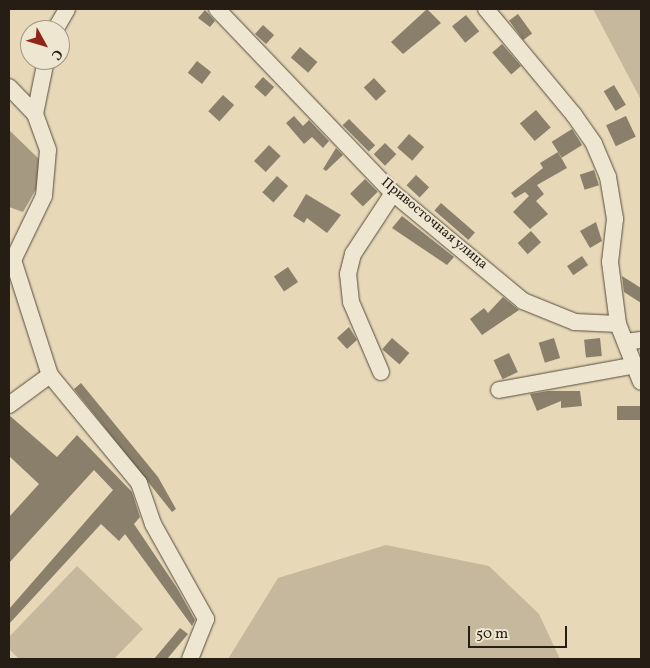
<!DOCTYPE html>
<html>
<head>
<meta charset="utf-8">
<style>
  body { margin:0 }
  #map { position:relative; width:650px; height:668px; overflow:hidden; background:#e7d8b8; font-family:Vollkorn,serif }
  div>[style] { position:absolute }
  .green>* { inset:0; background:#c6b89c }
  .water>* { inset:0; background:#a59981 }
  .building>* { inset:0; background:#8a7f6a; transform-origin:0 0 }
  .roads { filter:drop-shadow(0 0 1px #564c3e) drop-shadow(0 0 1px #564c3e) }
  .minor>* { height:16px; margin:-8px; padding:0 8px; transform-origin:8px; border-radius:8px; background:#efe6d1 }
  span { translate:-50% -50%; white-space:nowrap; text-align:center; line-height:1.15; -webkit-text-stroke:4px #efe6d1; paint-order:stroke }
  .street-label { font-size:14px; color:#261e15 }
  .frame { position:absolute; inset:0; border:10px solid #261e15; pointer-events:none }
  .north { position:absolute; left:20px; top:20px; width:50px; height:50px; box-sizing:border-box; background:#efe6d1; border:1px solid #9f9686; border-radius:50%; rotate:129deg; font-size:14px; font-weight:700; line-height:20px; text-align:center; color:#261e15 }
  .north::after { content:''; display:block; margin:auto; width:18px; height:22px; background:#8f2418; clip-path:polygon(50% 0,100% 100%,50% 72%,0 100%) }
  .scale { position:absolute; left:468px; top:626px; width:99px; height:22px; box-sizing:border-box; border:2px solid #261e15; border-top:0; padding-left:6px; font-size:15px; line-height:18px; white-space:nowrap; color:#261e15; -webkit-text-stroke:4px #efe6d1; paint-order:stroke }
</style>
</head>
<body>
<div id="map">
  <div class="green">
    <i style="clip-path:polygon(593px 9px,641px 9px,641px 100px)"></i>
    <i style="clip-path:polygon(386px 545px,489px 566px,539px 614px,560px 659px,228px 659px,278px 578px)"></i>
    <i style="clip-path:polygon(77px 566px,143px 629px,114px 659px,19px 659px,9px 649px,9px 637px)"></i>
  </div>
  <div class="water">
    <i style="clip-path:polygon(9px 130px,39px 159px,39px 184px,23px 212px,9px 207px)"></i>
  </div>
  <div class="building">
    <i style="clip-path:polygon(427px 9px,441px 23px,403px 54px,391px 42px)"></i>
    <i style="clip-path:polygon(205px 10px,215px 21px,210px 27px,198px 18px)"></i>
    <i style="left:518px;top:14px;width:24px;height:11px;rotate:54deg"></i>
    <i style="left:466px;top:15px;width:21px;height:18px;rotate:51deg"></i>
    <i style="left:263px;top:25px;width:15px;height:12px;rotate:42deg"></i>
    <i style="left:502px;top:44px;width:29px;height:13px;rotate:49deg"></i>
    <i style="left:300px;top:47px;width:23px;height:14px;rotate:41deg"></i>
    <i style="left:197px;top:61px;width:18px;height:15px;rotate:38deg"></i>
    <i style="left:263px;top:77px;width:15px;height:13px;rotate:42deg"></i>
    <i style="left:374px;top:78px;width:18px;height:14px;rotate:47deg"></i>
    <i style="left:614px;top:85px;width:23px;height:12px;rotate:59deg"></i>
    <i style="left:223px;top:95px;width:15px;height:22px;rotate:42deg"></i>
    <i style="left:536px;top:110px;width:23px;height:21px;rotate:50deg"></i>
    <i style="clip-path:polygon(294px 116px,303px 126px,309px 120px,329px 141px,323px 148px,312px 137px,304px 144px,286px 123px)"></i>
    <i style="left:626px;top:116px;width:23px;height:22px;rotate:65deg"></i>
    <i style="left:349px;top:119px;width:37px;height:9px;rotate:45deg"></i>
    <i style="left:572px;top:129px;width:19px;height:24px;rotate:58deg"></i>
    <i style="left:409px;top:134px;width:20px;height:18px;rotate:41deg"></i>
    <i style="left:385px;top:143px;width:16px;height:16px;rotate:45deg"></i>
    <i style="left:269px;top:145px;width:16px;height:22px;rotate:43deg"></i>
    <i style="clip-path:polygon(336px 148px,343px 155px,326px 171px,323px 169px)"></i>
    <i style="clip-path:polygon(558px 152px,567px 168px,537px 185px,544px 194px,536px 201px,548px 214px,530px 229px,513px 212px,529px 196px,525px 192px,515px 198px,511px 193px,543px 168px,540px 163px)"></i>
    <i style="left:594px;top:170px;width:16px;height:15px;rotate:72deg"></i>
    <i style="left:416px;top:175px;width:18px;height:14px;rotate:43deg"></i>
    <i style="left:277px;top:176px;width:15px;height:22px;rotate:42deg"></i>
    <i style="left:365px;top:179px;width:18px;height:21px;rotate:45deg"></i>
    <i style="clip-path:polygon(306px 194px,341px 215px,327px 233px,307px 218px,304px 223px,293px 216px)"></i>
    <i style="left:441px;top:203px;width:45px;height:10px;rotate:41deg"></i>
    <i style="clip-path:polygon(402px 216px,454px 257px,447px 265px,392px 228px)"></i>
    <i style="clip-path:polygon(596px 222px,602px 241px,590px 248px,580px 231px)"></i>
    <i style="left:531px;top:231px;width:15px;height:18px;rotate:48deg"></i>
    <i style="left:582px;top:256px;width:11px;height:18px;rotate:56deg"></i>
    <i style="left:288px;top:267px;width:18px;height:17px;rotate:56deg"></i>
    <i style="clip-path:polygon(622px 276px,641px 288px,641px 303px,624px 292px)"></i>
    <i style="clip-path:polygon(503px 297px,519px 310px,482px 335px,470px 319px,484px 308px,488px 313px)"></i>
    <i style="clip-path:polygon(349px 327px,357px 340px,347px 349px,337px 338px)"></i>
    <i style="left:392px;top:338px;width:23px;height:15px;rotate:41deg"></i>
    <i style="left:554px;top:338px;width:21px;height:16px;rotate:73deg"></i>
    <i style="left:600px;top:338px;width:18px;height:16px;rotate:84deg"></i>
    <i style="left:509px;top:353px;width:21px;height:17px;rotate:65deg"></i>
    <i style="clip-path:polygon(81px 383px,158px 477px,176px 509px,172px 512px,74px 389px)"></i>
    <i style="clip-path:polygon(548px 391px,580px 391px,582px 406px,561px 408px,561px 401px,537px 411px,530px 394px)"></i>
    <i style="left:641px;top:406px;width:14px;height:24px;rotate:90deg"></i>
    <i style="clip-path:polygon(9px 415px,57px 457px,77px 435px,132px 492px,140px 517px,134px 524px,177px 588px,195px 620px,192px 626px,125px 534px,119px 541px,101px 524px,9px 624px,9px 609px,113px 490px,94px 470px,9px 563px,9px 517px,39px 484px,9px 456px)"></i>
    <i style="clip-path:polygon(180px 628px,188px 634px,167px 659px,154px 659px)"></i>
  </div>
  <div class="roads">
    <div class="minor">
      <i style="left:217px;top:9px;width:255px;rotate:46.3deg"></i>
      <i style="left:393px;top:193px;width:169px;rotate:39.7deg"></i>
      <i style="left:523px;top:301px;width:56px;rotate:22deg"></i>
      <i style="left:575px;top:322px;width:43px;rotate:2.7deg"></i>
      <i style="left:486px;top:9px;width:138px;rotate:50.3deg"></i>
      <i style="left:574px;top:115px;width:35px;rotate:55deg"></i>
      <i style="left:594px;top:144px;width:36px;rotate:67deg"></i>
      <i style="left:608px;top:177px;width:43px;rotate:80.5deg"></i>
      <i style="left:615px;top:219px;width:43px;rotate:96.6deg"></i>
      <i style="left:610px;top:262px;width:63px;rotate:82.6deg"></i>
      <i style="left:618px;top:324px;width:62px;rotate:68.4deg"></i>
      <i style="left:55px;top:30px;width:24px;rotate:-60deg"></i>
      <i style="left:9px;top:87px;width:37px;rotate:46deg"></i>
      <i style="left:35px;top:114px;width:38px;rotate:70deg"></i>
      <i style="left:48px;top:150px;width:46px;rotate:95deg"></i>
      <i style="left:44px;top:196px;width:71px;rotate:115.8deg"></i>
      <i style="left:13px;top:260px;width:121px;rotate:72.2deg"></i>
      <i style="left:50px;top:375px;width:140px;rotate:50.5deg"></i>
      <i style="left:139px;top:483px;width:43px;rotate:71.1deg"></i>
      <i style="left:153px;top:524px;width:109px;rotate:60.8deg"></i>
      <i style="left:206px;top:619px;width:43px;rotate:111.8deg"></i>
      <i style="left:35px;top:114px;width:55px;rotate:-78.5deg"></i>
      <i style="left:626px;top:342px;width:15px;rotate:-8deg"></i>
      <i style="left:381px;top:372px;width:76px;rotate:-113.2deg"></i>
      <i style="left:351px;top:302px;width:28px;rotate:-96deg"></i>
      <i style="left:348px;top:274px;width:21px;rotate:-76deg"></i>
      <i style="left:353px;top:254px;width:73px;rotate:-56.7deg"></i>
      <i style="left:499px;top:390px;width:139px;rotate:-10.3deg"></i>
      <i style="left:9px;top:405px;width:51px;rotate:-36.2deg"></i>
    </div>
  </div>
  <div class="street-label">
    <span style="left:434px;top:224px;rotate:40deg">Привосточная улица</span>
  </div>
  <div class="frame"></div>
  <div class="north">С</div>
  <div class="scale">50 m</div>
</div>
</body>
</html>
